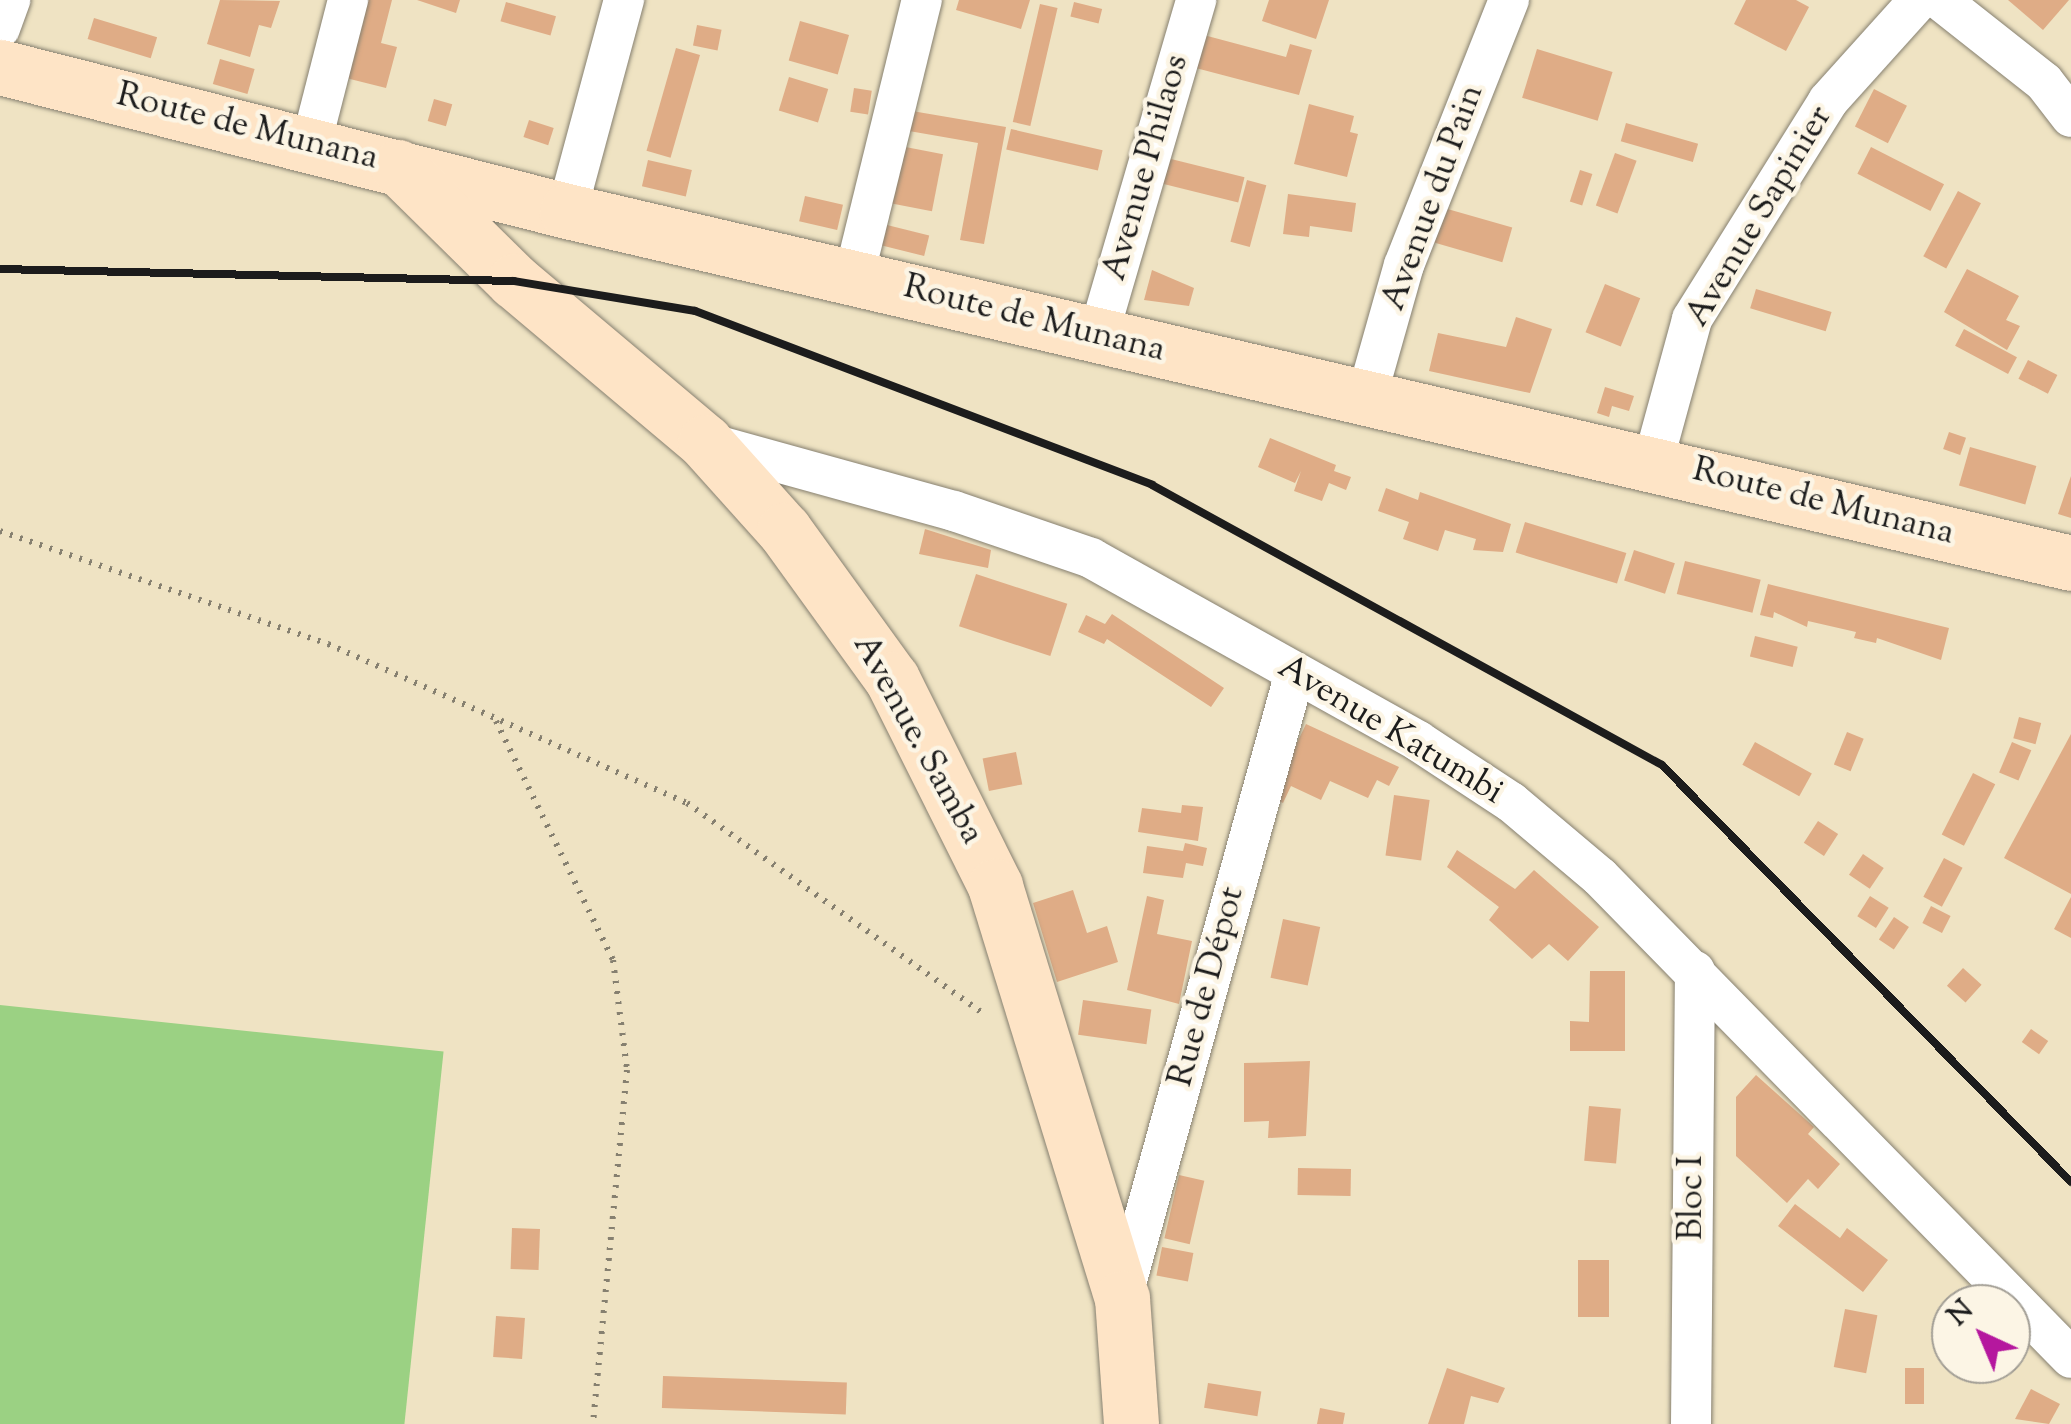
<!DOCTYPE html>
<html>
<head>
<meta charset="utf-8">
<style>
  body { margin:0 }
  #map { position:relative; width:2071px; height:1424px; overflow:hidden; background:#efe3c3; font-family:"Sorts Mill Goudy",serif }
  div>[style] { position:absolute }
  .green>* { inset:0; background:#9bd183; transform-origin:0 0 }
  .building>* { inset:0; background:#dfac86; transform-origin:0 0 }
  .path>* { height:6px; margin-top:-3px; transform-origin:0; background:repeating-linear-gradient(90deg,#868070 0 2.5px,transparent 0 10.5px) }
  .roads { filter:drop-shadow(0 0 2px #868070) drop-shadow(0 0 2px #868070) }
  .street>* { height:40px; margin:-20px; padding:0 20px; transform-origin:20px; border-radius:20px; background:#fff }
  .secondary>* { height:55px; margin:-27.5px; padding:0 27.5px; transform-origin:27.5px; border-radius:27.5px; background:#fee4c6 }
  .rail>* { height:8px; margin:-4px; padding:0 4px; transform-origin:4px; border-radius:4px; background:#1c1c1c }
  span { translate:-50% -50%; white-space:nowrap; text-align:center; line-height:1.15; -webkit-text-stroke:9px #fcf5e5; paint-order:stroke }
  .street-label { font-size:35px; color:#1c1c1c }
  .north { position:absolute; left:1931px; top:1284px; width:100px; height:100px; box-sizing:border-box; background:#fcf5e5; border:2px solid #a29e95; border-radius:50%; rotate:316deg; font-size:28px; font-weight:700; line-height:40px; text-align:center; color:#1c1c1c }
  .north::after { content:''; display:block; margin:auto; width:35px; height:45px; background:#b5179e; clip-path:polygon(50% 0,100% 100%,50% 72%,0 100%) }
</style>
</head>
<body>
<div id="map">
  <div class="green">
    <i style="left:0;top:1005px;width:446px;height:419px;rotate:6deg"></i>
  </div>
  <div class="building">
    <i style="clip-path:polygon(220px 0,280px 1px,271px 28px,259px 25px,250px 57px,207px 44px)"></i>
    <i style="clip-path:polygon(365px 0,392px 0,381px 43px,397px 47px,386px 88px,346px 78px)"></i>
    <i style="clip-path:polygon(417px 0,460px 0,456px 13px)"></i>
    <i style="clip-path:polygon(959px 0,1030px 0,1021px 29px,956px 10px)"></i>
    <i style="clip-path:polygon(1269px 0,1329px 0,1316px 39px,1262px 21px)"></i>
    <i style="clip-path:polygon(1746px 0,1796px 0,1809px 7px,1786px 51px,1734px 24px)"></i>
    <i style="clip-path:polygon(2008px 0,2069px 0,2043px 30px)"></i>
    <i style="left:506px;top:2px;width:52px;height:20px;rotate:16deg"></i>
    <i style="left:1074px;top:2px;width:29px;height:15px;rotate:14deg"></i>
    <i style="left:1040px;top:4px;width:18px;height:121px;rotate:13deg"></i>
    <i style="left:94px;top:18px;width:66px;height:22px;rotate:17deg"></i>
    <i style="left:800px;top:21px;width:51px;height:41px;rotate:16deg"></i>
    <i style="left:697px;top:25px;width:25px;height:21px;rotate:11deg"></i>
    <i style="clip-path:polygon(1200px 34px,1286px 57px,1290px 44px,1312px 50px,1299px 95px,1192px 67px)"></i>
    <i style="left:676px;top:48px;width:25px;height:107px;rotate:16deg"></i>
    <i style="left:1537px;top:49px;width:79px;height:51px;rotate:17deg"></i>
    <i style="left:220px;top:59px;width:36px;height:26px;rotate:16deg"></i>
    <i style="left:789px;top:77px;width:41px;height:35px;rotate:17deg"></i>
    <i style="left:854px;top:88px;width:18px;height:24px;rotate:9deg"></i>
    <i style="left:1874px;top:89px;width:37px;height:42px;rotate:27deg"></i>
    <i style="left:434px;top:99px;width:19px;height:23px;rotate:16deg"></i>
    <i style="clip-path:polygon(1309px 104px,1354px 116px,1350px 132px,1358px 134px,1347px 177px,1294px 164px)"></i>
    <i style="clip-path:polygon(912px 111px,1006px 127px,984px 244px,960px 240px,978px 143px,909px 131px)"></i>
    <i style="left:529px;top:120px;width:26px;height:18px;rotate:18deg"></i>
    <i style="left:1626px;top:123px;width:75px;height:19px;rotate:16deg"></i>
    <i style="left:1011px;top:129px;width:94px;height:21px;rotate:13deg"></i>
    <i style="left:890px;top:144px;width:54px;height:58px;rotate:11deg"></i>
    <i style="left:1871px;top:147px;width:82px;height:30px;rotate:27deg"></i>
    <i style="left:1615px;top:153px;width:23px;height:56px;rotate:20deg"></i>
    <i style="left:1163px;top:157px;width:84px;height:26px;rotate:14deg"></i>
    <i style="left:648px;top:160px;width:45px;height:27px;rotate:13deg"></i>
    <i style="left:1580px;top:170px;width:13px;height:33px;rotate:18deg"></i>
    <i style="left:1247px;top:180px;width:20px;height:64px;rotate:15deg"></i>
    <i style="left:1958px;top:191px;width:26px;height:74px;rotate:28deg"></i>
    <i style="clip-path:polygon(1288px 194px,1356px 203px,1352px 232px,1310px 226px,1309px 237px,1283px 234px)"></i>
    <i style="left:805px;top:196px;width:39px;height:26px;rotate:13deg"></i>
    <i style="left:1444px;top:208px;width:71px;height:36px;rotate:16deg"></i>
    <i style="left:871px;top:221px;width:60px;height:21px;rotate:14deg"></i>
    <i style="clip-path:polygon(1967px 269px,2019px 296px,2006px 320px,2020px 326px,2007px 350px,1944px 312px)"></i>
    <i style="clip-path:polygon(1152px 270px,1194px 288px,1189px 306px,1144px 300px)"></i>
    <i style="left:1605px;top:284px;width:38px;height:52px;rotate:22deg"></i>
    <i style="left:1756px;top:289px;width:79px;height:20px;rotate:17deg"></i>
    <i style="clip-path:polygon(1516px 317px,1552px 329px,1530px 393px,1429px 371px,1438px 333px,1506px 347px)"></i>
    <i style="left:1964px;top:329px;width:60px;height:19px;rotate:28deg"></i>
    <i style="left:2028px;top:360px;width:33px;height:21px;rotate:27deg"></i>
    <i style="clip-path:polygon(1605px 387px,1634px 396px,1629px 411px,1612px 406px,1609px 417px,1597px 413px)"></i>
    <i style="left:1949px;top:432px;width:18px;height:18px;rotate:19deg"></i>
    <i style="clip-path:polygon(1270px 438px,1336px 465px,1334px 471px,1351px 477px,1346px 490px,1329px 483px,1322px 501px,1294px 491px,1301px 471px,1295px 483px,1258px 467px)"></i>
    <i style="left:1970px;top:447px;width:69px;height:40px;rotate:16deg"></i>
    <i style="clip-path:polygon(2071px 476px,2071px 518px,2058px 514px)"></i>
    <i style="clip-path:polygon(1386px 488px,1418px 500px,1420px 492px,1511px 524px,1503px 552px,1473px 550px,1476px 539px,1445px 530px,1438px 551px,1403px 539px,1409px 522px,1378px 511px)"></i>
    <i style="left:1525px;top:522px;width:106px;height:32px;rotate:17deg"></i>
    <i style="clip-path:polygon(925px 529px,991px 550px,988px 568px,919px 554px)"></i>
    <i style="left:1634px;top:550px;width:43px;height:32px;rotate:18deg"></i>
    <i style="left:1685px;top:561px;width:78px;height:34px;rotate:14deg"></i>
    <i style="left:976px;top:574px;width:96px;height:55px;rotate:18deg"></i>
    <i style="clip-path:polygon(1768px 584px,1949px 628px,1941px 660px,1877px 638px,1876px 643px,1854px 638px,1856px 632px,1808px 621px,1807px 627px,1774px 612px,1773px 618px,1760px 615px)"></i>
    <i style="clip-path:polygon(1112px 614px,1224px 688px,1211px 707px,1107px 639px,1104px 644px,1078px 632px,1086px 615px,1105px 624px)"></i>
    <i style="left:1755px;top:636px;width:44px;height:21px;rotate:14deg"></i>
    <i style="left:2019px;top:717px;width:23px;height:22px;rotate:15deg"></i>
    <i style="clip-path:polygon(1306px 724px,1399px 767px,1389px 786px,1377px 780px,1368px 798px,1330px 781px,1321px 800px,1291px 786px,1283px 803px,1271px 797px)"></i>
    <i style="left:1847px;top:732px;width:18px;height:35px;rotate:22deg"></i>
    <i style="clip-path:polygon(2071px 734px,2071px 894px,2004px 858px)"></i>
    <i style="left:1755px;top:742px;width:65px;height:26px;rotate:29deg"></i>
    <i style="left:2012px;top:742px;width:21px;height:33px;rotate:23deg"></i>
    <i style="left:1016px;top:752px;width:33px;height:34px;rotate:79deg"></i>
    <i style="left:1973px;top:773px;width:25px;height:69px;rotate:27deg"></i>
    <i style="left:1394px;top:795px;width:36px;height:61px;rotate:8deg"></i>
    <i style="clip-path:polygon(1182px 805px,1203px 807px,1198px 841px,1138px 832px,1142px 808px,1181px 813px)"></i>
    <i style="left:1818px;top:821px;width:24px;height:26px;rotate:33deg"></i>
    <i style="clip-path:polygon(1185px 843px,1207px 848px,1203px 866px,1186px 863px,1183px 878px,1143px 873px,1147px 846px,1183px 851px)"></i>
    <i style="clip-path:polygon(1457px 850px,1515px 889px,1534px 870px,1599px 927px,1568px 961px,1549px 944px,1532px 959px,1489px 920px,1499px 907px,1447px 867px)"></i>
    <i style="left:1863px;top:854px;width:25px;height:25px;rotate:34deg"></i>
    <i style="left:1944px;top:858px;width:21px;height:44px;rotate:28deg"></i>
    <i style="clip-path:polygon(1073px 890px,1087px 933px,1107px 926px,1118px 962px,1057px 982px,1033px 903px)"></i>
    <i style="clip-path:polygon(1147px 896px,1164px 900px,1157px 934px,1192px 941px,1179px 1004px,1127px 990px)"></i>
    <i style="left:1870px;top:896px;width:22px;height:24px;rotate:32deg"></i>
    <i style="clip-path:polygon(2071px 897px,2071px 938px,2054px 929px)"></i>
    <i style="left:1931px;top:906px;width:22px;height:19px;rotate:27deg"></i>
    <i style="left:1894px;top:917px;width:18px;height:27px;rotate:34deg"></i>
    <i style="left:1283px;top:919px;width:38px;height:60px;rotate:12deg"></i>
    <i style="left:1963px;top:968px;width:25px;height:24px;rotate:42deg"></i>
    <i style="clip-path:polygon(1590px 971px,1625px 971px,1625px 1051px,1570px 1051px,1570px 1021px,1589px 1022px)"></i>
    <i style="left:1083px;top:1000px;width:69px;height:35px;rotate:8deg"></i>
    <i style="left:2031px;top:1029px;width:21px;height:16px;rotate:35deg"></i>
    <i style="clip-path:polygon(1310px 1061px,1306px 1136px,1268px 1138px,1269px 1121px,1244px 1122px,1244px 1063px)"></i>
    <i style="clip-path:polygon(1756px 1075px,1814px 1127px,1808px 1134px,1840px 1164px,1818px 1189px,1808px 1179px,1787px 1203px,1736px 1156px,1736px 1097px)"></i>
    <i style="left:1589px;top:1106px;width:32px;height:55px;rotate:5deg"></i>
    <i style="left:1298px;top:1168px;width:53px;height:27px;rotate:1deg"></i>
    <i style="left:1179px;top:1175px;width:26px;height:65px;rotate:13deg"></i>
    <i style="clip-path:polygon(1795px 1204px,1840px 1238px,1847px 1228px,1888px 1260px,1863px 1292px,1778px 1226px)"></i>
    <i style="left:512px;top:1228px;width:28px;height:41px;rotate:2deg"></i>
    <i style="left:1162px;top:1247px;width:32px;height:29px;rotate:11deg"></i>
    <i style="left:1578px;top:1260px;width:31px;height:57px"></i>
    <i style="left:1845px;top:1309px;width:33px;height:59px;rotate:11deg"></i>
    <i style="left:496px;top:1316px;width:29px;height:41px;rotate:4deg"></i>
    <i style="clip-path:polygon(1447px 1368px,1505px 1388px,1498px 1403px,1471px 1396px,1464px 1424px,1428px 1424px)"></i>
    <i style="left:1905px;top:1368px;width:19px;height:36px"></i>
    <i style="left:663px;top:1376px;width:184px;height:32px;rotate:2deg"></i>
    <i style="left:1208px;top:1383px;width:54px;height:25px;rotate:9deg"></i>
    <i style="clip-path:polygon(2031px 1389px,2060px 1404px,2049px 1424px,2015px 1419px)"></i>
    <i style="clip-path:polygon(1320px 1408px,1345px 1413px,1343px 1424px,1317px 1424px)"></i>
  </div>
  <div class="path">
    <i style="left:0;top:531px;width:347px;rotate:19deg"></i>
    <i style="left:328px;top:644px;width:393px;rotate:23.9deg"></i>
    <i style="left:687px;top:803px;width:366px;rotate:35.4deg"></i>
    <i style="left:496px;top:721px;width:266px;rotate:63.9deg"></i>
    <i style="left:613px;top:960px;width:111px;rotate:82.7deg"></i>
    <i style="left:627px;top:1070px;width:356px;rotate:95.5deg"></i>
  </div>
  <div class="roads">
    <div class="street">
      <i style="left:1940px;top:0;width:132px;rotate:38.3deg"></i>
      <i style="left:2044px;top:82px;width:44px;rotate:52.4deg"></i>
      <i style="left:0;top:28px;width:30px;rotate:-70deg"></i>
      <i style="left:310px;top:148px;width:153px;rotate:-75.6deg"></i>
      <i style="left:567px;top:211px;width:219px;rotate:-74.9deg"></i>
      <i style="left:854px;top:276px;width:284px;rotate:-76.2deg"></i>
      <i style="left:1098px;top:336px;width:350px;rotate:-73.7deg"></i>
      <i style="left:1366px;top:399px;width:139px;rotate:-74.2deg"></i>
      <i style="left:1404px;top:265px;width:285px;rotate:-68.4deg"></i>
      <i style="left:705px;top:442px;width:258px;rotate:15.5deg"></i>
      <i style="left:954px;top:511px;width:145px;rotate:18.9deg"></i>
      <i style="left:1091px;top:558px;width:375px;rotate:29.2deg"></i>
      <i style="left:1418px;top:741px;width:111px;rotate:33.3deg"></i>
      <i style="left:1511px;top:802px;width:116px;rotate:40.1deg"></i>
      <i style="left:1600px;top:877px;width:673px;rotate:45.6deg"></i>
      <i style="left:1653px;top:462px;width:148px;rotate:-74.7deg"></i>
      <i style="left:1692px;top:319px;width:257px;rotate:-58deg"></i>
      <i style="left:1828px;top:101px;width:136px;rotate:-48deg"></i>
      <i style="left:1122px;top:1298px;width:645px;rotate:-74.54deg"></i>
      <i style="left:1691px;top:1424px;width:453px;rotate:-89.5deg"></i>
    </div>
    <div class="secondary">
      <i style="left:0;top:67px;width:585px;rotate:14.25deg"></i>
      <i style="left:567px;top:211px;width:1545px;rotate:13.17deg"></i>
      <i style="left:398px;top:167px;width:163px;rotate:44.5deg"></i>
      <i style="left:514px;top:281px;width:250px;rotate:40.1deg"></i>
      <i style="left:705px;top:442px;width:118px;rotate:48.1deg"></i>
      <i style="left:784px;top:530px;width:184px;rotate:54.1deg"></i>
      <i style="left:892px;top:679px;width:231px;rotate:63.5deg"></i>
      <i style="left:995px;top:886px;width:431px;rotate:72.9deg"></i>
      <i style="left:1122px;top:1298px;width:126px;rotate:85.9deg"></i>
    </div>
  </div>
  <div class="rail">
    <i style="left:0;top:269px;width:514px;rotate:1.34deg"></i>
    <i style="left:514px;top:281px;width:183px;rotate:9.4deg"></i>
    <i style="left:695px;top:311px;width:489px;rotate:20.8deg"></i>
    <i style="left:1152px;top:485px;width:582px;rotate:28.77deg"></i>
    <i style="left:1662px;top:765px;width:584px;rotate:45.55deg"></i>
  </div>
  <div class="street-label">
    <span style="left:247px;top:128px;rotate:14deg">Route de Munana</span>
    <span style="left:1147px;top:168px;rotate:-74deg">Avenue Philaos</span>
    <span style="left:1434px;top:198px;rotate:-70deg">Avenue du Pain</span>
    <span style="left:1760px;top:217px;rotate:-59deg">Avenue Sapinier</span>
    <span style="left:1034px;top:320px;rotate:14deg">Route de Munana</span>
    <span style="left:1823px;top:503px;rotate:14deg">Route de Munana</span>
    <span style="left:1390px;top:731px;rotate:31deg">Avenue Katumbi</span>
    <span style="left:917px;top:740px;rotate:61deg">Avenue. Samba</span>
    <span style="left:1208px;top:987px;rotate:-75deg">Rue de Dépot</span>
    <span style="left:1693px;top:1198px;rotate:-90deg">Bloc I</span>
  </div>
  <div class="north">N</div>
</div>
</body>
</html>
